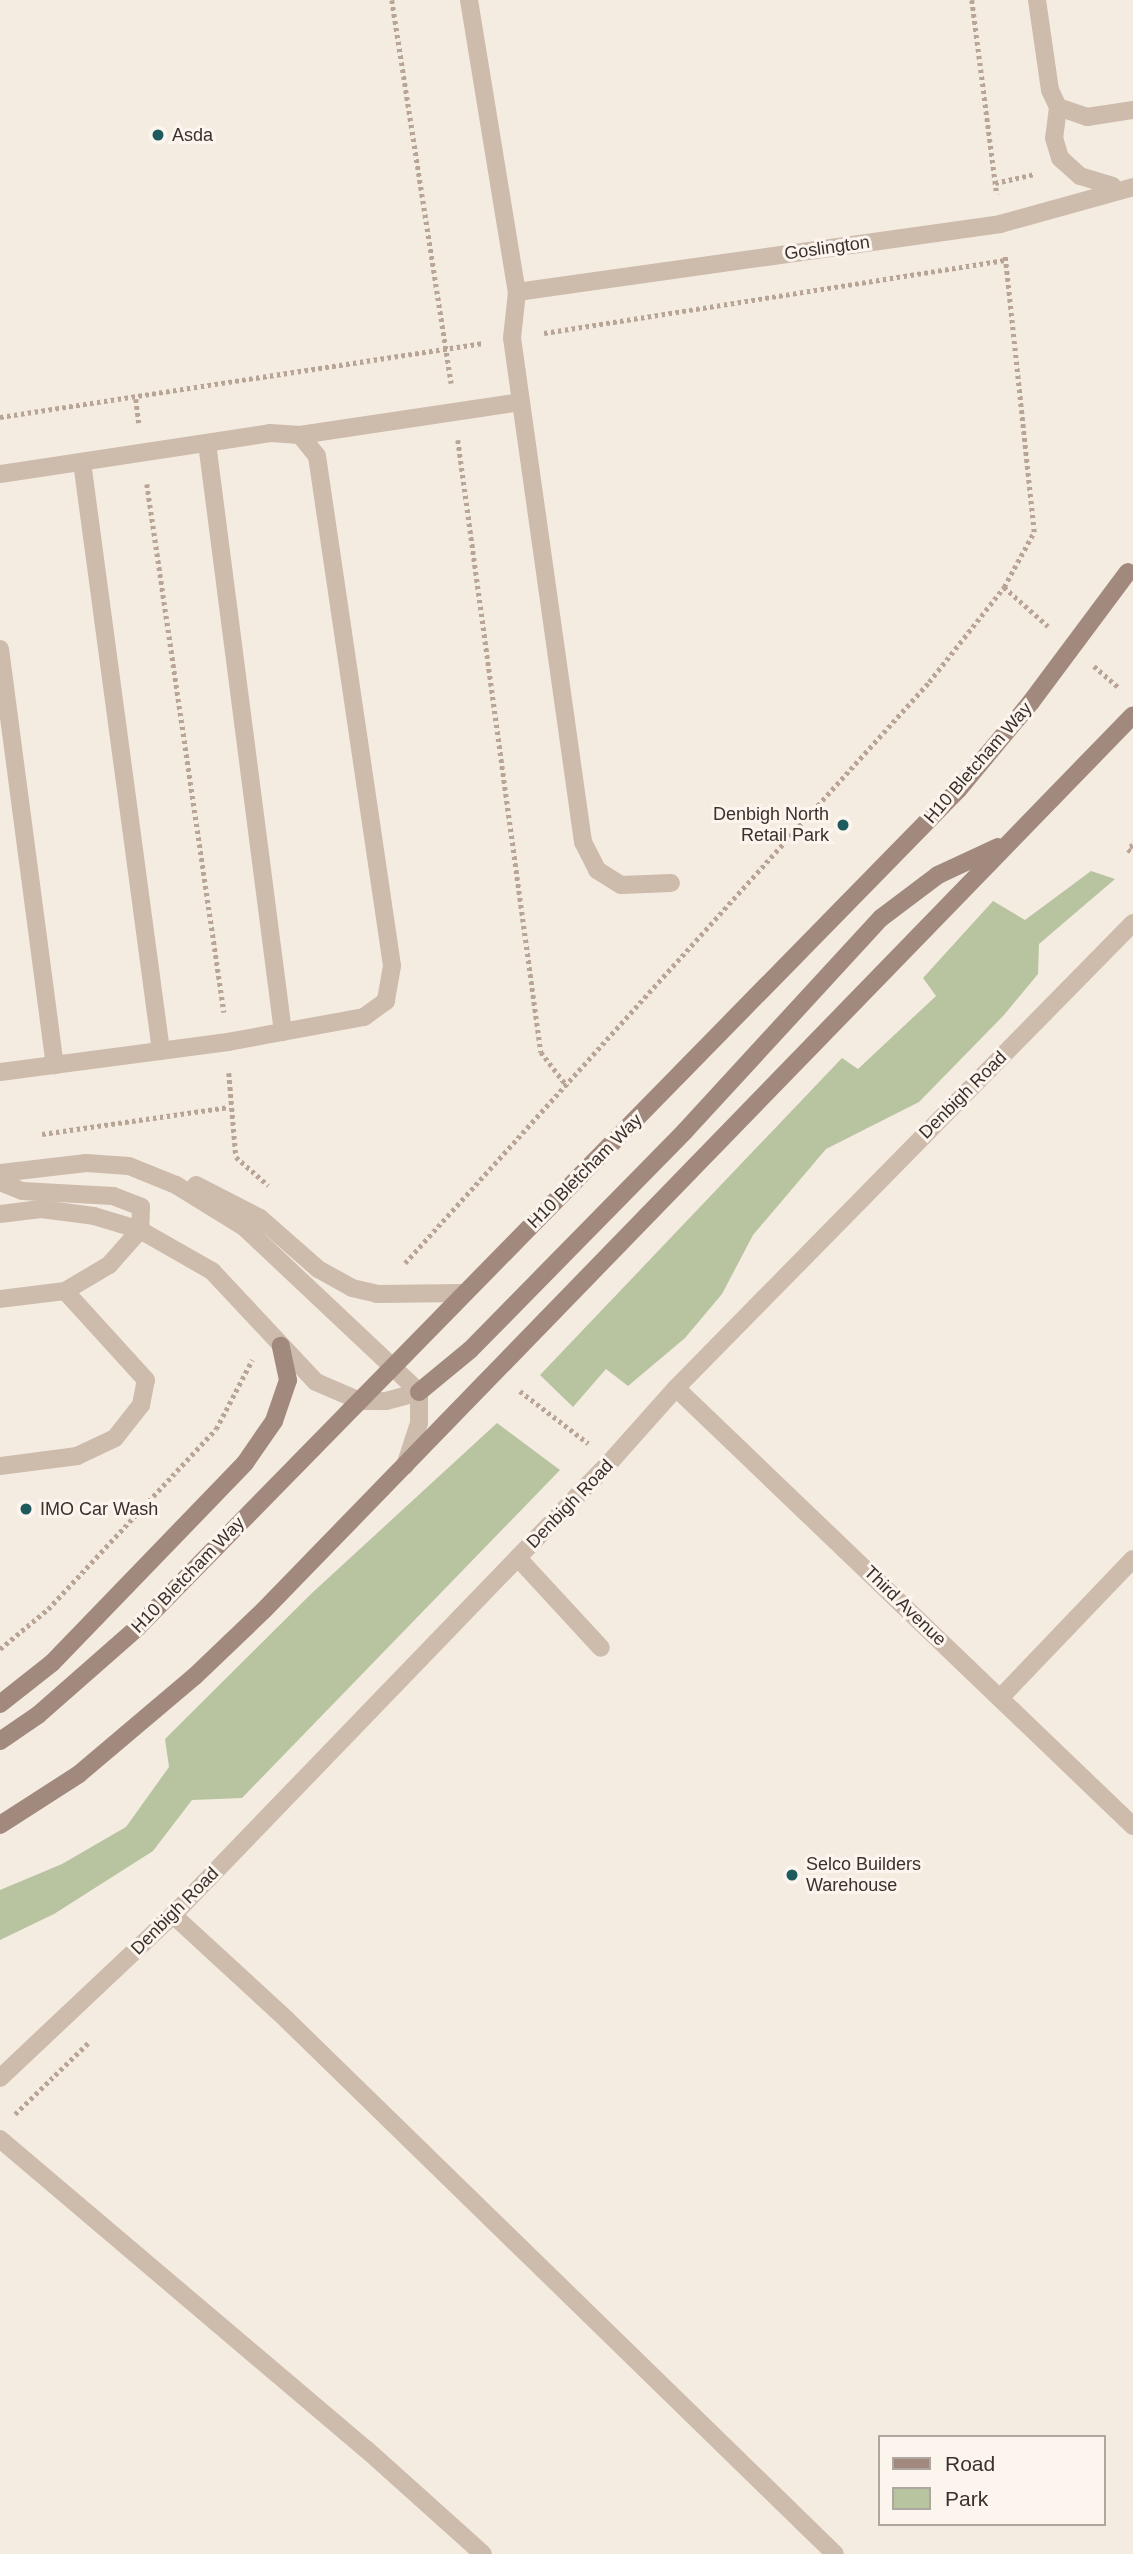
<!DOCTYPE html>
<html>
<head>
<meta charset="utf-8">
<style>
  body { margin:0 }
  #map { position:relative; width:1133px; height:2554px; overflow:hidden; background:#f4ebe1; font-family:Arial,sans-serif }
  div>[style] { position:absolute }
  .green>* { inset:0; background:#b8c4a0 }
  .path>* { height:4.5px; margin-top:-2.25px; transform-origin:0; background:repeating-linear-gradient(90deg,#b9a596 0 3.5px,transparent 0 7px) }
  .lane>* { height:18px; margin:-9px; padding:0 9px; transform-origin:9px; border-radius:9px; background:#cdbbac }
  .street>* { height:18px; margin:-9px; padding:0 9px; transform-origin:9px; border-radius:9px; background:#cdbbac }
  .secondary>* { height:18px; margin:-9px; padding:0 9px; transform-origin:9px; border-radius:9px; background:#a18a7d }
  .secondary-bridge>* { height:18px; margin:-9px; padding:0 9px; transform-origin:9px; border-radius:9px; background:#a18a7d }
  .dots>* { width:19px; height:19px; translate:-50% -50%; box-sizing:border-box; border:4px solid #fbf5ee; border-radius:50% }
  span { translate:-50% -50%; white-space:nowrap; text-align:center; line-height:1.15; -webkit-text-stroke:6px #fbf5ee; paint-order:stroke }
  .poi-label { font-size:18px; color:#3b302b }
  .left { translate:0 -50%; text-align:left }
  .right { translate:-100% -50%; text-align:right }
  .street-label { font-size:18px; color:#3b302b }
  .legend { position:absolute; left:878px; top:2435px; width:228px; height:91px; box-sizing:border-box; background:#fbf5ee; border:2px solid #aea6a0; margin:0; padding:9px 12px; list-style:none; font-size:21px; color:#3b302b }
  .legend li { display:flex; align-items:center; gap:14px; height:35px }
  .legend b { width:35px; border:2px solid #aea6a0 }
</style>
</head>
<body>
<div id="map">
  <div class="green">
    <i style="clip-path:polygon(1091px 871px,1115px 879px,1039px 944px,1038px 974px,1004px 1015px,919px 1102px,826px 1149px,753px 1235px,722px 1294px,685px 1338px,628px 1386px,606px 1369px,573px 1407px,540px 1375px,842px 1058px,858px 1069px,936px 996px,923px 978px,993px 901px,1025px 920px)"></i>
    <i style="clip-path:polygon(497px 1423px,560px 1470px,242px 1798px,192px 1800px,153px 1851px,54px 1914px,0 1940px,0 1890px,62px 1864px,126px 1827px,169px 1767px,165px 1739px,312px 1593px)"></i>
  </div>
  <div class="path">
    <i style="left:392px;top:0;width:388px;rotate:81.2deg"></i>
    <i style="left:972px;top:0;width:196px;rotate:82.7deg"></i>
    <i style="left:995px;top:183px;width:41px;rotate:-12.7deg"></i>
    <i style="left:544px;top:333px;width:467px;rotate:-9deg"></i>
    <i style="left:136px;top:399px;width:24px;rotate:83deg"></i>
    <i style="left:0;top:417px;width:489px;rotate:-8.7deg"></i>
    <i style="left:458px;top:440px;width:618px;rotate:82.28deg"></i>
    <i style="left:541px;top:1052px;width:43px;rotate:52.6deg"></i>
    <i style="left:147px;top:484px;width:534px;rotate:81.7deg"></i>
    <i style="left:1004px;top:587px;width:59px;rotate:41.6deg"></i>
    <i style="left:1094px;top:666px;width:33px;rotate:41deg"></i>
    <i style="left:1133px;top:845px;width:6px;rotate:141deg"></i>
    <i style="left:1128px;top:849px;width:6px;rotate:39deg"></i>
    <i style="left:229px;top:1073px;width:84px;rotate:85.2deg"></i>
    <i style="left:236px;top:1157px;width:43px;rotate:41.2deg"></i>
    <i style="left:42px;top:1134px;width:189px;rotate:-8.2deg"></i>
    <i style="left:405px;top:1263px;width:782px;rotate:-47.95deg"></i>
    <i style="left:929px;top:682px;width:121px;rotate:-51.7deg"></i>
    <i style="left:1004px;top:587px;width:63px;rotate:-61.4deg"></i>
    <i style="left:1034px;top:532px;width:279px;rotate:-96deg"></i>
    <i style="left:520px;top:1391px;width:86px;rotate:37.4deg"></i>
    <i style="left:0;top:1649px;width:62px;rotate:-39.8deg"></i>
    <i style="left:48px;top:1609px;width:246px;rotate:-47deg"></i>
    <i style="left:216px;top:1429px;width:78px;rotate:-62.4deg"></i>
    <i style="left:15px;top:2114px;width:103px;rotate:-44.2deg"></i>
  </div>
  <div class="lane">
    <i style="left:469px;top:0;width:296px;rotate:80.7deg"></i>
    <i style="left:517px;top:292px;width:46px;rotate:96.2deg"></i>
    <i style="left:512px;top:338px;width:509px;rotate:81.98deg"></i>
    <i style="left:583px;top:842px;width:31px;rotate:63deg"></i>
    <i style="left:597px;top:870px;width:28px;rotate:32deg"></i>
    <i style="left:621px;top:885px;width:50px;rotate:-2.3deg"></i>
    <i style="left:1037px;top:0;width:91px;rotate:81.8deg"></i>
    <i style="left:1050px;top:90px;width:19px;rotate:65deg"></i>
    <i style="left:1058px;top:107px;width:31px;rotate:19deg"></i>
    <i style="left:1087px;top:117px;width:47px;rotate:-8.7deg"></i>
    <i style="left:1058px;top:107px;width:31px;rotate:97deg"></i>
    <i style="left:1054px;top:138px;width:21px;rotate:73deg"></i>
    <i style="left:1060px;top:158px;width:27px;rotate:42deg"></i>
    <i style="left:1080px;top:176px;width:34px;rotate:17deg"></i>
    <i style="left:517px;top:292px;width:488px;rotate:-8deg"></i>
    <i style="left:1000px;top:224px;width:138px;rotate:-15.5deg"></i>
    <i style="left:300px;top:435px;width:223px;rotate:-8.5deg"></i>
    <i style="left:207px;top:443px;width:594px;rotate:82.65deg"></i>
    <i style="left:82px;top:462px;width:594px;rotate:82.36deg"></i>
    <i style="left:0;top:474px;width:273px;rotate:-8.6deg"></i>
    <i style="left:270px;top:433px;width:30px;rotate:4deg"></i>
    <i style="left:300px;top:435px;width:27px;rotate:51deg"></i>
    <i style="left:317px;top:456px;width:515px;rotate:81.63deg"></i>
    <i style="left:392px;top:966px;width:36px;rotate:100deg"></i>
    <i style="left:386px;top:1001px;width:27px;rotate:144deg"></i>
    <i style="left:364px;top:1017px;width:138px;rotate:169.6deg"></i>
    <i style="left:228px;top:1042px;width:230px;rotate:172.5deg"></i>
    <i style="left:0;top:649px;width:420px;rotate:82.5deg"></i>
    <i style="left:0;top:1173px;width:87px;rotate:-6.6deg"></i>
    <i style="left:86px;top:1163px;width:43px;rotate:4deg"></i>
    <i style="left:129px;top:1166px;width:51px;rotate:22deg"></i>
    <i style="left:176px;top:1185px;width:80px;rotate:31.7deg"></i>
    <i style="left:244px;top:1227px;width:241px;rotate:43.3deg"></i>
    <i style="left:419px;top:1392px;width:31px;rotate:90deg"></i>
    <i style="left:419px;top:1423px;width:45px;rotate:108deg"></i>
    <i style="left:0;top:1182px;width:24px;rotate:22deg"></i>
    <i style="left:22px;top:1191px;width:91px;rotate:3.1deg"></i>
    <i style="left:113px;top:1196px;width:30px;rotate:21deg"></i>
    <i style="left:141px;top:1207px;width:23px;rotate:92deg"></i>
    <i style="left:140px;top:1230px;width:47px;rotate:131.5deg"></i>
    <i style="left:109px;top:1265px;width:51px;rotate:149.4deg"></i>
    <i style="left:65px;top:1291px;width:65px;rotate:173deg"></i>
    <i style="left:196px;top:1185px;width:72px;rotate:27.3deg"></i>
    <i style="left:260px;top:1218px;width:77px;rotate:41.3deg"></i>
    <i style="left:318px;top:1269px;width:39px;rotate:29deg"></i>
    <i style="left:352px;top:1288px;width:26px;rotate:13deg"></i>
    <i style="left:377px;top:1294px;width:87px;rotate:-0.7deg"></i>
    <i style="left:0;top:1214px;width:41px;rotate:-7deg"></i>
    <i style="left:41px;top:1209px;width:53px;rotate:7.5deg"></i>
    <i style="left:94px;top:1216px;width:48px;rotate:16.9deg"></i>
    <i style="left:140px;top:1230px;width:83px;rotate:29.7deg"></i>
    <i style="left:212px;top:1271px;width:152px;rotate:46.9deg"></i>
    <i style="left:316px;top:1382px;width:48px;rotate:23.4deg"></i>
    <i style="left:360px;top:1401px;width:26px"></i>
    <i style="left:386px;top:1401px;width:34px;rotate:-15deg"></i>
    <i style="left:0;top:1466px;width:78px;rotate:-7.4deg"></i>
    <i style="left:77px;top:1456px;width:42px;rotate:-25.3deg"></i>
    <i style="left:115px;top:1438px;width:42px;rotate:-51.8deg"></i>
    <i style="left:141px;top:1405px;width:25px;rotate:-79deg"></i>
    <i style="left:146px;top:1380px;width:120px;rotate:-132.3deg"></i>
    <i style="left:518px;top:1558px;width:122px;rotate:47.3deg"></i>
    <i style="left:1001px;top:1697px;width:191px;rotate:-46.3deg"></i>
    <i style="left:173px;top:1915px;width:155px;rotate:42.6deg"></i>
    <i style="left:287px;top:2020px;width:765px;rotate:44.26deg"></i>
    <i style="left:0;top:2139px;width:480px;rotate:40.3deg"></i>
    <i style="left:366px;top:2449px;width:157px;rotate:41.9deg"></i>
  </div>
  <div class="street">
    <i style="left:676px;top:1388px;width:633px;rotate:43.78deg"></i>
    <i style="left:0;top:2078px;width:238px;rotate:-43.3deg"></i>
    <i style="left:173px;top:1915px;width:631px;rotate:-46.03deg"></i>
    <i style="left:611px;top:1461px;width:98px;rotate:-48.3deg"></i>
    <i style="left:676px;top:1388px;width:652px;rotate:-45.5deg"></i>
  </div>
  <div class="secondary">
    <i style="left:419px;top:1392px;width:66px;rotate:-39.5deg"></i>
    <i style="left:470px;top:1350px;width:307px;rotate:-45.5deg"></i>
    <i style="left:685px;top:1131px;width:289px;rotate:-47.4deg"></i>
    <i style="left:881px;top:918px;width:71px;rotate:-37deg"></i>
    <i style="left:938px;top:875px;width:66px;rotate:-25deg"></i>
    <i style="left:0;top:1704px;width:66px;rotate:-38.3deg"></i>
    <i style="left:52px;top:1663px;width:278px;rotate:-46deg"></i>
    <i style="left:245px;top:1463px;width:51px;rotate:-55.4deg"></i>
    <i style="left:274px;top:1421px;width:43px;rotate:-71.1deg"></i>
    <i style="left:288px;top:1380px;width:35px;rotate:-102deg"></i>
    <i style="left:0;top:1741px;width:46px;rotate:-34.4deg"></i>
    <i style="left:38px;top:1715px;width:133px;rotate:-41.3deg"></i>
    <i style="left:138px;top:1627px;width:1172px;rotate:-45.59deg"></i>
    <i style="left:958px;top:790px;width:114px;rotate:-50.3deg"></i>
    <i style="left:0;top:1825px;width:94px;rotate:-32.8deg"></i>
    <i style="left:79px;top:1774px;width:152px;rotate:-40.2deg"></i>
    <i style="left:195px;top:1676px;width:95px;rotate:-43.7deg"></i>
    <i style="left:264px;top:1610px;width:1247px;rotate:-45.84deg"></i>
  </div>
  <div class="secondary-bridge">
    <i style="left:1031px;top:702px;width:162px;rotate:-53.3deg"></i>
  </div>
  <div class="dots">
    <i style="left:158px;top:135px;background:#1f5a5e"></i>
    <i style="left:843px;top:825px;background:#1f5a5e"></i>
    <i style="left:26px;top:1509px;background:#1f5a5e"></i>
    <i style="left:792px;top:1875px;background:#1f5a5e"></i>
  </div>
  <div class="poi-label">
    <span class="left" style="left:172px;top:135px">Asda</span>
    <span class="right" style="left:829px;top:825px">Denbigh North<br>Retail Park</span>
    <span class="left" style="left:40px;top:1509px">IMO Car Wash</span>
    <span class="left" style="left:806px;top:1875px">Selco Builders<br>Warehouse</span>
  </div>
  <div class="street-label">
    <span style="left:827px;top:248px;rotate:-8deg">Goslington</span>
    <span style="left:978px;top:763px;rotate:-49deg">H10 Bletcham Way</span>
    <span style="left:963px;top:1095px;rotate:-45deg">Denbigh Road</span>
    <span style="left:585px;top:1171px;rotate:-45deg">H10 Bletcham Way</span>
    <span style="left:570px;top:1504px;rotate:-46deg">Denbigh Road</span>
    <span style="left:188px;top:1575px;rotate:-46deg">H10 Bletcham Way</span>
    <span style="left:905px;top:1606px;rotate:44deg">Third Avenue</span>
    <span style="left:175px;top:1911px;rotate:-45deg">Denbigh Road</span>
  </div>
  <ul class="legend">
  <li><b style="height:9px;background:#a18a7d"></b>Road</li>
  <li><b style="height:19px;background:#b8c4a0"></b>Park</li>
  </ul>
</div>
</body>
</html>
